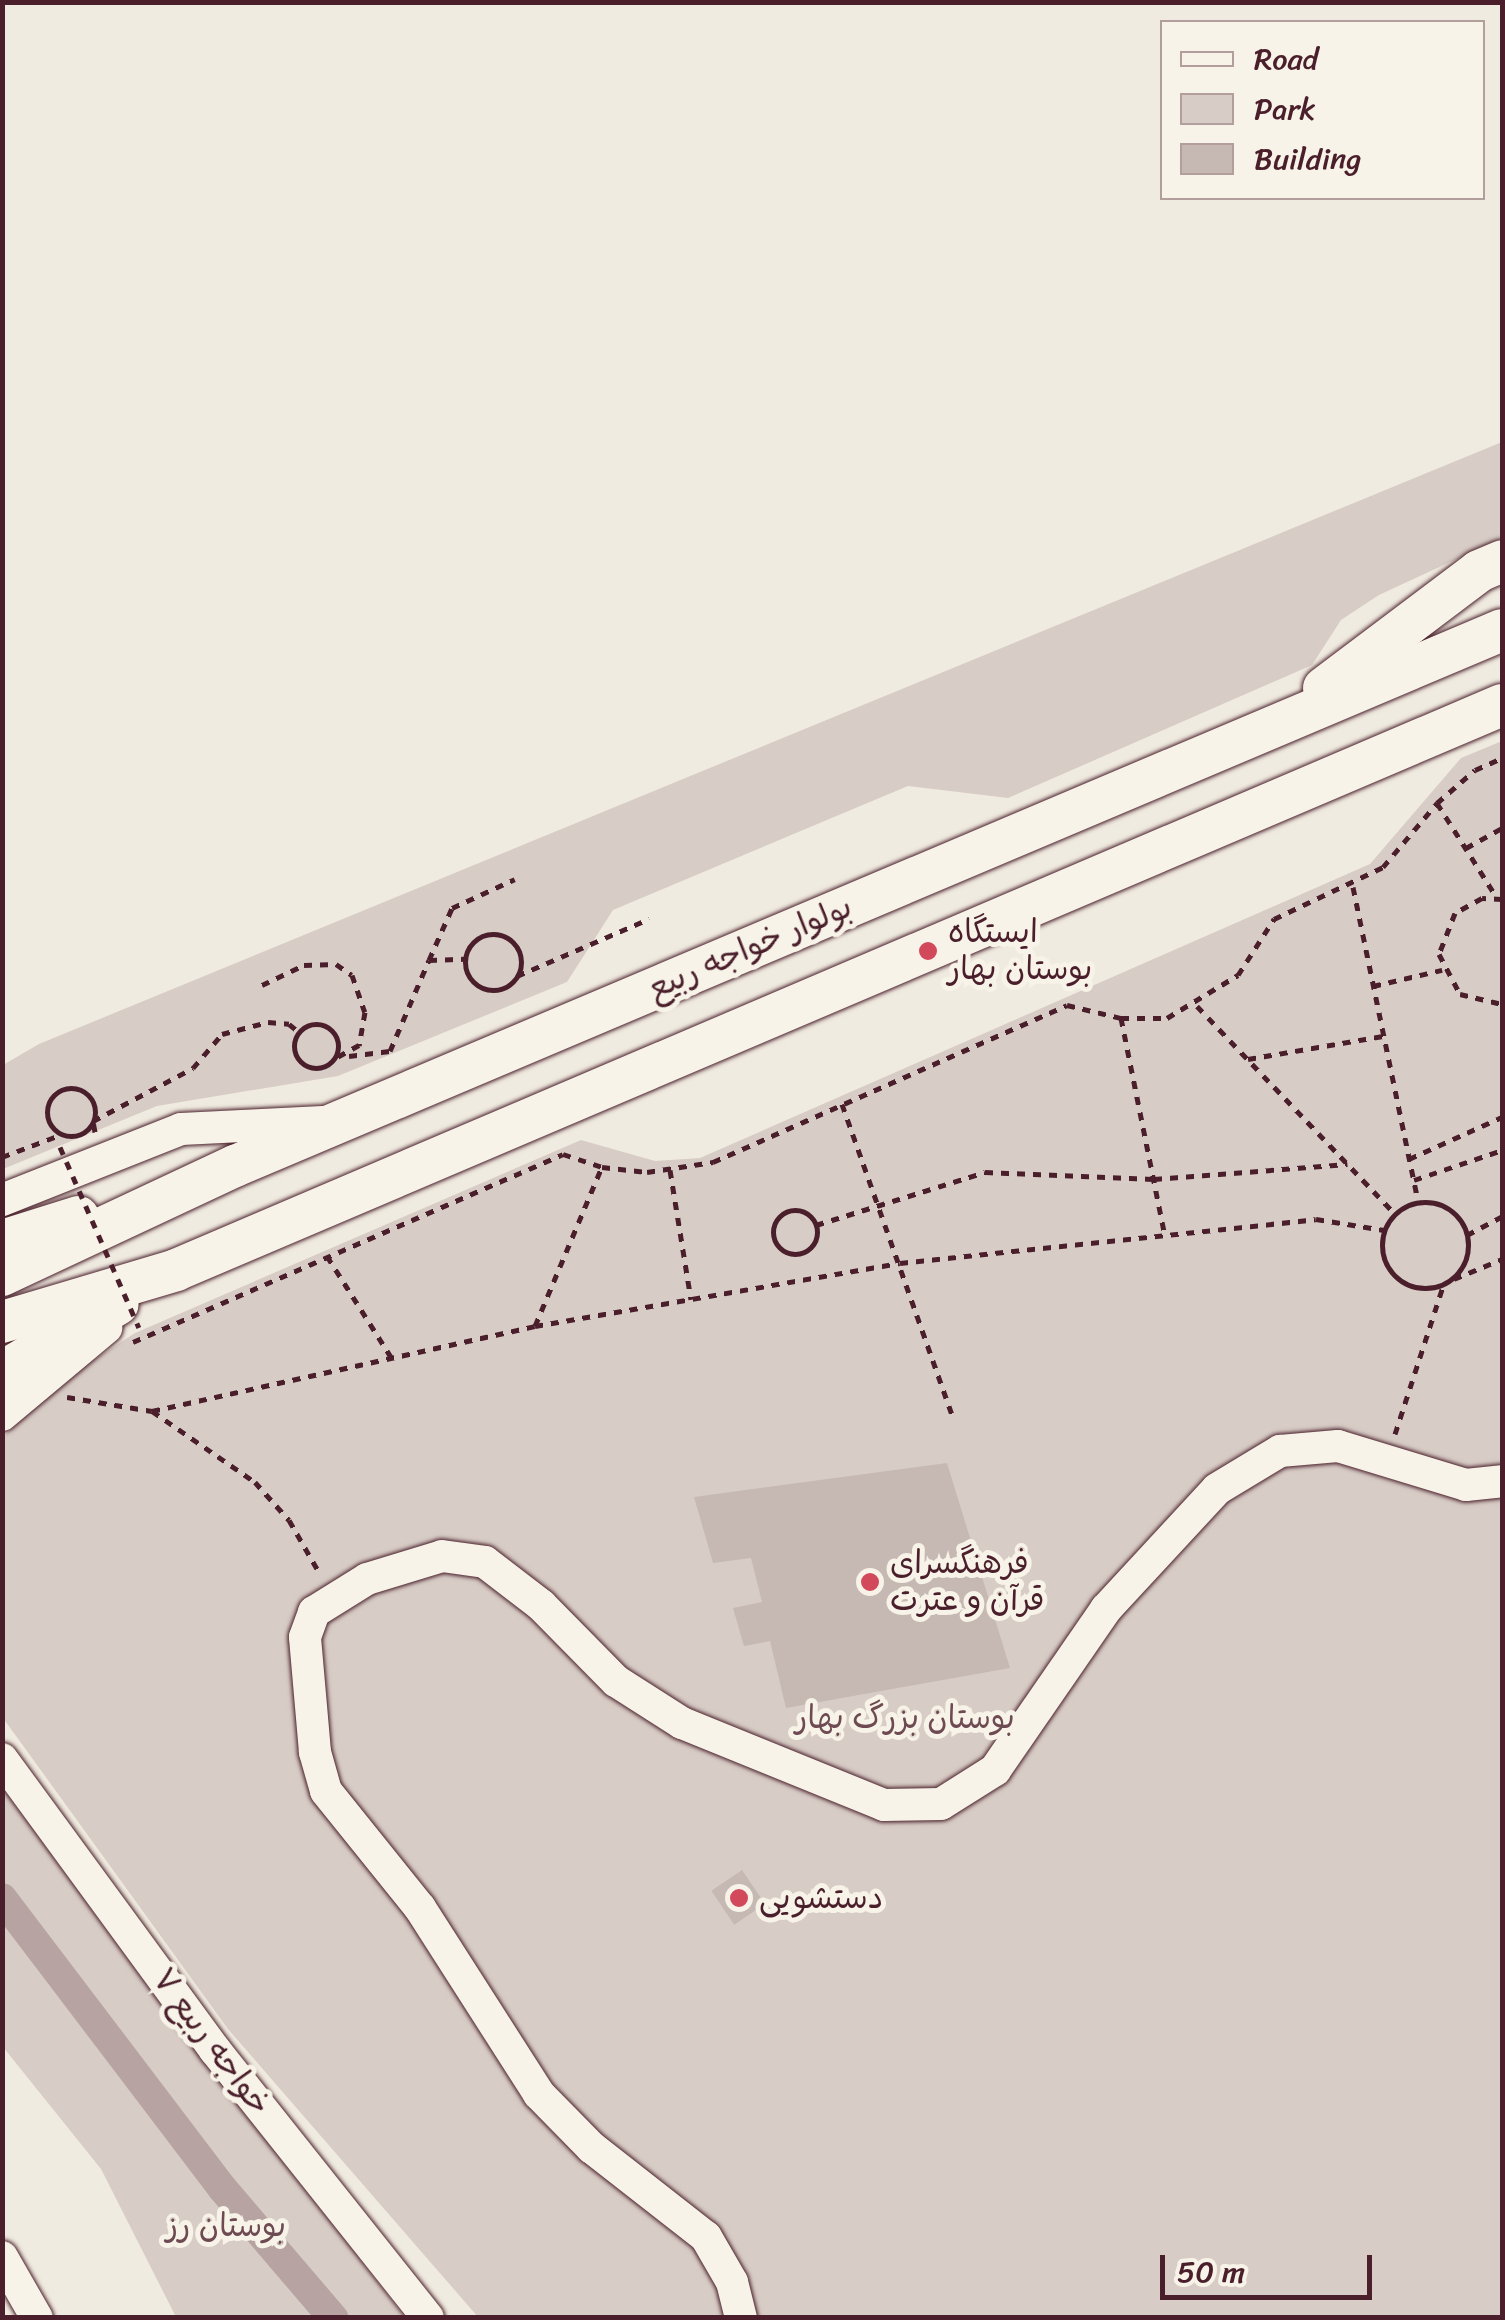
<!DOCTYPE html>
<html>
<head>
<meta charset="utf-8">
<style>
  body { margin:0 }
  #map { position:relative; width:1505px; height:2320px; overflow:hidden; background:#f0ebe0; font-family:Sriracha,"Playpen Sans Arabic",sans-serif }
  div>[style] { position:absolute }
  .green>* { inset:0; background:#d8cdc6 }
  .canal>* { height:30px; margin:-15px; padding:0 15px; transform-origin:15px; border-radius:15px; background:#b7a4a2 }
  .building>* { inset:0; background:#c6b8b3; transform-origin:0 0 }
  .path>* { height:5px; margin-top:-2.5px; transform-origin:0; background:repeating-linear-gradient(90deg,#4a1f2b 0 8px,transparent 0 16px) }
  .path>.ring { margin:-2.5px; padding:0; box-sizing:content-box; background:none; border:5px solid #4a1f2b; border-radius:50% }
  .roads { filter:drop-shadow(0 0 2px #4a1f2b) drop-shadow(0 0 2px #4a1f2b) }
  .minor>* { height:32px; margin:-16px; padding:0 16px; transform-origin:16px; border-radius:16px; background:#f7f3e8 }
  .major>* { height:42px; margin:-21px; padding:0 21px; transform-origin:21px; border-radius:21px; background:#f7f3e8 }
  .path-bridge>* { height:5px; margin-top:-2.5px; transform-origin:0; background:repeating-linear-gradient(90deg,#4a1f2b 0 8px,transparent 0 16px) }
  .dots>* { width:28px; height:28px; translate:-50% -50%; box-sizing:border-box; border:5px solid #f7f3e8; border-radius:50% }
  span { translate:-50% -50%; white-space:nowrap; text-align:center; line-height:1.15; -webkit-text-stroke:10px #f7f3e8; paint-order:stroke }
  .poi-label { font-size:32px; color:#4a1f2b }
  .left { translate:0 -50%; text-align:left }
  .street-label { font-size:32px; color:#4a1f2b }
  .park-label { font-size:32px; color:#6e4a52 }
  .frame { position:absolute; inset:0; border:5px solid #4a1f2b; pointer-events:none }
  .legend { position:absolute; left:1160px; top:20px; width:325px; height:180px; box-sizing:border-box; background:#f7f3e8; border:2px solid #b29e9c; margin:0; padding:12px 18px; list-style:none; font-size:30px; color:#4a1f2b }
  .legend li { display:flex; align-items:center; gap:20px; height:50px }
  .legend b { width:50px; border:2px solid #b29e9c }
  .scale { position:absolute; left:1160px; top:2255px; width:212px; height:45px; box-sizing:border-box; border:5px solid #4a1f2b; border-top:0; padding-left:12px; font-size:30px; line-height:35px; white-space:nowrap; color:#4a1f2b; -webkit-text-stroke:8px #f7f3e8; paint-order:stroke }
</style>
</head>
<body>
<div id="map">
  <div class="green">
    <i style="clip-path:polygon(1502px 442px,1502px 538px,1379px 595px,1341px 620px,1312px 665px,1008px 798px,908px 786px,613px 910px,567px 982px,338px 1076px,157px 1106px,3px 1169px,3px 1065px,39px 1044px)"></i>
    <i style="clip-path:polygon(1502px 741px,1502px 2317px,478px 2317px,228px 2029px,3px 1718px,2px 1438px,56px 1385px,135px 1333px,581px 1140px,655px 1161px,700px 1158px,1370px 864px,1461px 758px)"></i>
    <i style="clip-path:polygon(2px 1777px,173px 2017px,405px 2317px,176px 2317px,101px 2169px,3px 2047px)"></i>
  </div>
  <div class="canal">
    <i style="left:2px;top:1898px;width:365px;rotate:52.8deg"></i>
    <i style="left:223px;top:2189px;width:170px;rotate:49.5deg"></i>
  </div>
  <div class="building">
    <i style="clip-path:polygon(947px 1463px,1010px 1668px,786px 1708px,770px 1641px,744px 1646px,733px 1608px,762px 1602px,751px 1558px,713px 1563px,694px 1497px)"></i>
    <i style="left:742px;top:1870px;width:41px;height:37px;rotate:56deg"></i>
  </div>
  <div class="path">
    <i style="left:1437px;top:803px;width:112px;rotate:57.7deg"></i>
    <i style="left:1466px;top:848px;width:41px;rotate:-29.1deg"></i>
    <i style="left:1353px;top:887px;width:321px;rotate:78.3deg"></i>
    <i style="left:1502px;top:899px;width:20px;rotate:-177deg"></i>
    <i style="left:1482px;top:898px;width:31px;rotate:151deg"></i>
    <i style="left:1455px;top:913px;width:44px;rotate:111.3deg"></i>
    <i style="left:1439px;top:954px;width:45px;rotate:62.3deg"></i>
    <i style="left:1460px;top:994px;width:43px;rotate:13.4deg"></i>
    <i class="ring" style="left:465px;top:934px;width:51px;height:51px"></i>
    <i style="left:429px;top:960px;width:57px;rotate:-66.1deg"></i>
    <i style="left:452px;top:908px;width:69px;rotate:-24.7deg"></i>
    <i style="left:517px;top:976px;width:144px;rotate:-23.4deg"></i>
    <i style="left:262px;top:985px;width:47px;rotate:-25.5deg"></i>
    <i style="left:304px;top:965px;width:32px;rotate:-2deg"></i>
    <i style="left:336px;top:964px;width:19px;rotate:35deg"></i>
    <i style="left:352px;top:975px;width:39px;rotate:71deg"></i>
    <i style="left:365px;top:1012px;width:34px;rotate:100deg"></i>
    <i style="left:359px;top:1045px;width:29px;rotate:151deg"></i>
    <i style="left:1373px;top:986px;width:71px;rotate:-13.1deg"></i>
    <i style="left:1197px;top:1006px;width:287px;rotate:46.4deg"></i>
    <i style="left:1121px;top:1018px;width:222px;rotate:78.6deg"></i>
    <i class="ring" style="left:294px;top:1024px;width:39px;height:39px"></i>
    <i style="left:349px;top:1056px;width:41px;rotate:-7deg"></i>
    <i style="left:390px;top:1051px;width:99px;rotate:-66.8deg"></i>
    <i style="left:429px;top:960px;width:36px;rotate:-2deg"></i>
    <i style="left:1248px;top:1059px;width:137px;rotate:-9.7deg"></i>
    <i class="ring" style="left:47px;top:1088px;width:43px;height:43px"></i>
    <i style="left:842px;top:1104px;width:330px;rotate:70.5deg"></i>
    <i style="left:95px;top:1132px;width:11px;rotate:-100deg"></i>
    <i style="left:93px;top:1121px;width:113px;rotate:-27.9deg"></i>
    <i style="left:193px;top:1068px;width:45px;rotate:-49.5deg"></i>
    <i style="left:222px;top:1034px;width:48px;rotate:-14.6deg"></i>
    <i style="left:268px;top:1022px;width:21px;rotate:5deg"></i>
    <i style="left:289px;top:1024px;width:13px;rotate:39deg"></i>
    <i style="left:2px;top:1157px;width:62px;rotate:-20.8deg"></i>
    <i style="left:1409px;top:1159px;width:102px;rotate:-24.3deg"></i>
    <i style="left:670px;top:1170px;width:131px;rotate:80.8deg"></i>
    <i style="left:1414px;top:1180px;width:93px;rotate:-18.8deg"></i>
    <i class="ring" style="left:1382px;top:1202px;width:81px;height:81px"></i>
    <i class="ring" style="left:773px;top:1210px;width:39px;height:39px"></i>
    <i style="left:816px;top:1225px;width:177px;rotate:-17.4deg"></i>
    <i style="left:985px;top:1172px;width:169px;rotate:2.4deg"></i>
    <i style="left:1154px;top:1179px;width:194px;rotate:-4.4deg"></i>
    <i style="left:1467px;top:1235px;width:40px;rotate:-28deg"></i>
    <i style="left:327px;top:1256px;width:120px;rotate:57.6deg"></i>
    <i style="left:1454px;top:1279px;width:52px;rotate:-22.6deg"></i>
    <i style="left:535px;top:1326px;width:173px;rotate:-67.2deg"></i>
    <i style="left:133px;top:1342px;width:469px;rotate:-23.6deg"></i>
    <i style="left:563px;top:1154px;width:41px;rotate:18.4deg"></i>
    <i style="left:602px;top:1167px;width:45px;rotate:6.3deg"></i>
    <i style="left:647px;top:1172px;width:67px;rotate:-8.6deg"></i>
    <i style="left:713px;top:1162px;width:387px;rotate:-23.9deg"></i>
    <i style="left:1067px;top:1005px;width:56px;rotate:13.5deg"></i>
    <i style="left:1121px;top:1018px;width:46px"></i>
    <i style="left:1167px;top:1018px;width:83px;rotate:-31.2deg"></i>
    <i style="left:1238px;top:975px;width:67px;rotate:-57.3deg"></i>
    <i style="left:1274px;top:919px;width:121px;rotate:-25.5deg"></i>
    <i style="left:1383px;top:867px;width:84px;rotate:-49.8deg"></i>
    <i style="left:1437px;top:803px;width:50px;rotate:-41deg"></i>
    <i style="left:1475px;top:770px;width:30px;rotate:-24deg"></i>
    <i style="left:67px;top:1397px;width:86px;rotate:9.4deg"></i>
    <i style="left:152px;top:1411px;width:125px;rotate:34.6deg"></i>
    <i style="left:255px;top:1482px;width:51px;rotate:48.2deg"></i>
    <i style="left:289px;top:1520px;width:62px;rotate:60.1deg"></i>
    <i style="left:152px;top:1411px;width:392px;rotate:-12.5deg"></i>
    <i style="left:535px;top:1326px;width:370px;rotate:-9.8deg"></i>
    <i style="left:900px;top:1263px;width:418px;rotate:-6deg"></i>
    <i style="left:1316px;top:1219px;width:69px;rotate:9.2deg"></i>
    <i style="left:1395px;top:1434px;width:159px;rotate:-72deg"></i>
  </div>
  <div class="roads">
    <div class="minor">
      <i style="left:2px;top:1200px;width:193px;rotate:-21.6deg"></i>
      <i style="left:181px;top:1129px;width:142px;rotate:-2.8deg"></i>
      <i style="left:2px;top:1415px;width:136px;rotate:-39.9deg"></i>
      <i style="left:2px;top:1759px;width:361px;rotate:53.8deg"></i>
      <i style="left:215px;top:2050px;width:342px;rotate:51.5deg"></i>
      <i style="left:2px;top:2257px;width:70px;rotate:60.2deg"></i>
      <i style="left:741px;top:2318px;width:37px;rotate:-104deg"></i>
      <i style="left:732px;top:2282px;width:52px;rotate:-120deg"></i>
      <i style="left:706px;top:2237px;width:145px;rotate:-142deg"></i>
      <i style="left:592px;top:2148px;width:76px;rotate:-134.5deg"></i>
      <i style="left:539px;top:2094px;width:221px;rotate:-122.6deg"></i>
      <i style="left:420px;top:1908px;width:150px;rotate:-128.8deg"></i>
      <i style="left:326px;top:1791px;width:41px;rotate:-105.8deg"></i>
      <i style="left:315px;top:1752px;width:115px;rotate:-95deg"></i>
      <i style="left:305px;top:1637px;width:27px;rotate:-70deg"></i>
      <i style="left:314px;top:1612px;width:62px;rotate:-31.9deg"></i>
      <i style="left:367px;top:1579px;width:78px;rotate:-17deg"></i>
      <i style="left:442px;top:1556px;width:43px;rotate:7.9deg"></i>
      <i style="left:485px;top:1562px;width:71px;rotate:37.5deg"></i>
      <i style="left:541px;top:1605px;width:107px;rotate:45.4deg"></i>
      <i style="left:616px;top:1681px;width:78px;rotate:32.5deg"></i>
      <i style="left:682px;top:1723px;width:218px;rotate:22.1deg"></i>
      <i style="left:884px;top:1805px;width:57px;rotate:-1deg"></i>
      <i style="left:941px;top:1804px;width:64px;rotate:-32.2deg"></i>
      <i style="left:995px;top:1770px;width:196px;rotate:-55.4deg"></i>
      <i style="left:1106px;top:1609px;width:163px;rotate:-47.2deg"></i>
      <i style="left:1217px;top:1489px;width:74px;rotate:-31.1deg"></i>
      <i style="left:1280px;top:1451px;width:58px;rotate:-4.9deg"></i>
      <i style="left:1338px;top:1446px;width:134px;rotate:16.9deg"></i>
      <i style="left:1466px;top:1485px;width:36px;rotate:-6deg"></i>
    </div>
    <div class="major">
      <i style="left:1324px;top:688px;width:194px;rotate:-37deg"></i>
      <i style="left:1479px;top:571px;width:25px;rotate:-23deg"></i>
      <i style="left:2px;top:1241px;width:80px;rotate:-17.5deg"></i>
      <i style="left:2px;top:1275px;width:257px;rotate:-25.1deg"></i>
      <i style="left:235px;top:1166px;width:1376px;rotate:-22.93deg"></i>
      <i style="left:2px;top:1322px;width:182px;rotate:-16.6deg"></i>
      <i style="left:176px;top:1270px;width:1441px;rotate:-23.08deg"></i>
      <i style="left:2px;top:1372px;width:134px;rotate:-30.4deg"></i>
    </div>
  </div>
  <div class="path-bridge">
    <i style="left:60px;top:1147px;width:197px;rotate:66.4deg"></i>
  </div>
  <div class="dots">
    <i style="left:928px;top:951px;background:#d1495b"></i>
    <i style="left:870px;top:1582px;background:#d1495b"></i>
    <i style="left:739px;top:1898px;background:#d1495b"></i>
  </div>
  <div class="poi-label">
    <span class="left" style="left:948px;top:951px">ایستگاه<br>بوستان بهار</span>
    <span class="left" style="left:890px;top:1582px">فرهنگسرای<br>قرآن و عترت</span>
    <span class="left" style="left:759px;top:1898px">دستشویی</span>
  </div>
  <div class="street-label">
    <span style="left:750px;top:948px;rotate:-23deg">بولوار خواجه ربیع</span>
    <span style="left:211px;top:2042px;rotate:53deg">خواجه ربیع ۷</span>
  </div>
  <div class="park-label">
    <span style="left:905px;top:1718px">بوستان بزرگ بهار</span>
    <span style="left:226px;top:2226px">بوستان رز</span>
  </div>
  <div class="frame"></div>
  <ul class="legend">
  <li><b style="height:12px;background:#f7f3e8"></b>Road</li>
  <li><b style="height:28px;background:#d8cdc6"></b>Park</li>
  <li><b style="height:28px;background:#c6b8b3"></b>Building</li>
  </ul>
  <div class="scale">50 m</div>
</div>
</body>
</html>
